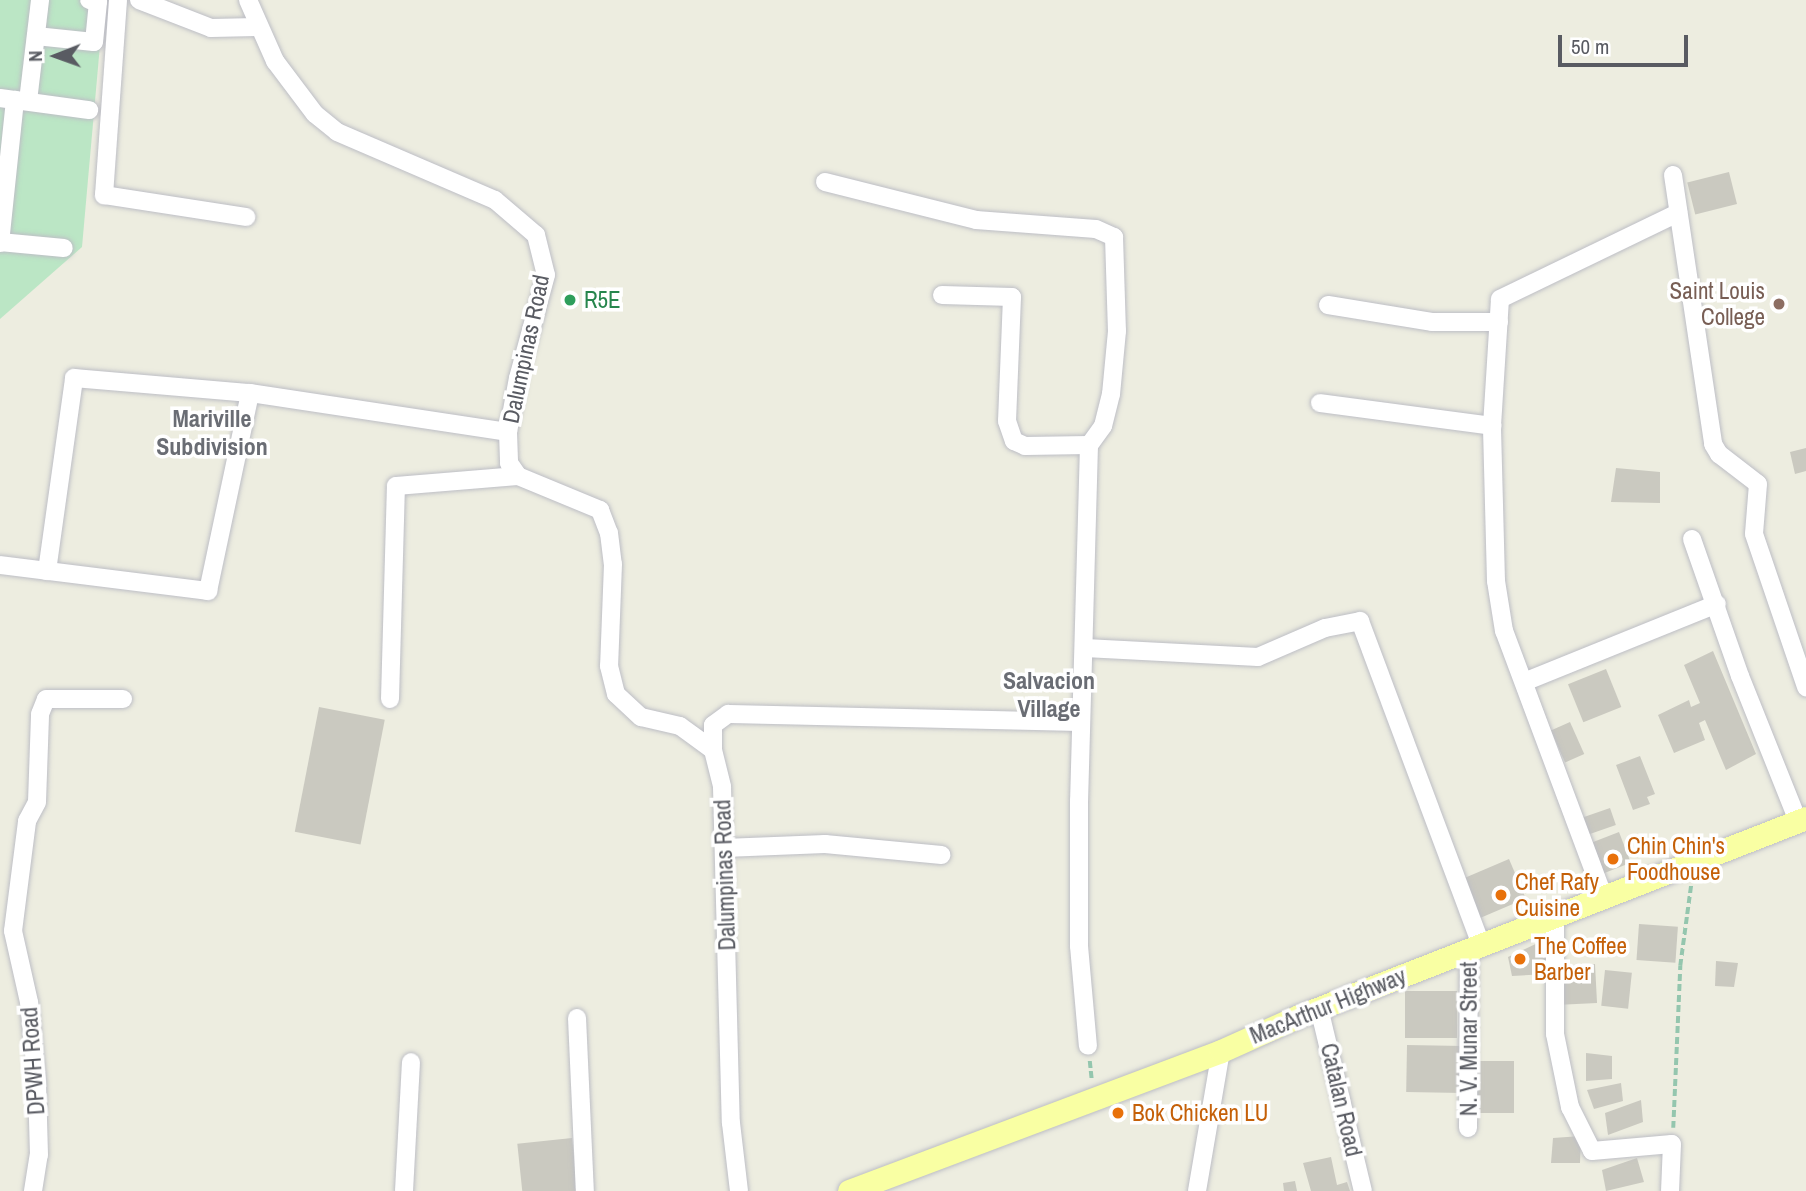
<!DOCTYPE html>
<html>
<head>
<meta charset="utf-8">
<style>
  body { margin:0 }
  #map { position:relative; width:1806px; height:1191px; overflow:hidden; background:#edede0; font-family:"Archivo Narrow",sans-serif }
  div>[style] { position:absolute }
  .green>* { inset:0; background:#bbe6c5 }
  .building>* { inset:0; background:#cac9c0; transform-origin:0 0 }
  .path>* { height:3.5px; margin-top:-1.75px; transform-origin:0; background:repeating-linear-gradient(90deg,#94c6ae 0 7px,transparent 0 10.5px) }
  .roads { filter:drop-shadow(0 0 2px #bdbec5) drop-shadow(0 0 2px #bdbec5) }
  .minor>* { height:18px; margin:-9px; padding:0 9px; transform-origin:9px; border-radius:9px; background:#fff }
  .major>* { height:23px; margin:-11.5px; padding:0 11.5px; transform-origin:11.5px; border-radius:11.5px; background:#f9ffa3 }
  .dots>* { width:19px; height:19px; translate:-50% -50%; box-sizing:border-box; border:4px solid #fff; border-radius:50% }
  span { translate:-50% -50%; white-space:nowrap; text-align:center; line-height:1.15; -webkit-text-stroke:7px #fff; paint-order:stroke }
  .education-label { font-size:23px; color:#785e54 }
  .right { translate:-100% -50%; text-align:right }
  .leisure-label { font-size:23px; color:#27864d }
  .left { translate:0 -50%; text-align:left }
  .street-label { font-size:23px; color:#595b62 }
  .food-label { font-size:23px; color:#c56008 }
  .neighbourhood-label { font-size:24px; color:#6a6d74; font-weight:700 }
  .north { position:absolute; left:21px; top:21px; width:70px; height:70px; -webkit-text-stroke:5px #fff; paint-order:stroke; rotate:269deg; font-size:19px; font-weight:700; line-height:28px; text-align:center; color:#595b62 }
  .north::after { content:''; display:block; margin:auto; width:24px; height:32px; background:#595b62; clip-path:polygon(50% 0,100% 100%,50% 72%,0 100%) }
  .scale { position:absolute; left:1558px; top:35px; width:130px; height:32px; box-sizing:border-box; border:4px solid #595b62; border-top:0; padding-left:9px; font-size:21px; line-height:24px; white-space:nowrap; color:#595b62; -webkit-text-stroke:5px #fff; paint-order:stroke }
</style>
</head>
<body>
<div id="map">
  <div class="green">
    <i style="clip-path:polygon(0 0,104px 0,82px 247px,0 319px)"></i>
  </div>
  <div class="building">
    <i style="left:1729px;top:172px;width:33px;height:43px;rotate:76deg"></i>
    <i style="clip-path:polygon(1806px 448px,1806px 471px,1795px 474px,1790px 452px)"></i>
    <i style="clip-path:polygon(1616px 468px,1660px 472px,1660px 503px,1611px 502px)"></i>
    <i style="clip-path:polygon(1713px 651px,1756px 754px,1726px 770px,1705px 720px,1699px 723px,1705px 740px,1674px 753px,1658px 715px,1689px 700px,1691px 707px,1700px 703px,1684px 665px)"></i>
    <i style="left:1606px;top:669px;width:41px;height:41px;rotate:68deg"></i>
    <i style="left:319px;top:707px;width:67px;height:127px;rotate:11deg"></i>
    <i style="left:1570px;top:722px;width:35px;height:21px;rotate:66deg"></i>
    <i style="clip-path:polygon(1640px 756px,1655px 794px,1647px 797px,1650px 804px,1633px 810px,1616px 765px)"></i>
    <i style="left:1610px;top:808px;width:18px;height:32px;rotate:71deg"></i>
    <i style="left:1619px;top:832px;width:33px;height:29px;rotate:69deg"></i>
    <i style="left:1509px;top:859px;width:43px;height:56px;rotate:67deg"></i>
    <i style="left:1639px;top:924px;width:39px;height:36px;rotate:4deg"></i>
    <i style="clip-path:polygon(1544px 940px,1548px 974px,1512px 976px,1508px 957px)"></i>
    <i style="clip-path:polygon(1716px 961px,1738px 963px,1734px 987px,1715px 986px)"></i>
    <i style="left:1595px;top:964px;width:39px;height:36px;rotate:87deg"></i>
    <i style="left:1605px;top:970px;width:27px;height:36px;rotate:6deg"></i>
    <i style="left:1405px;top:991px;width:52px;height:47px"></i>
    <i style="left:1463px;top:1046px;width:47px;height:56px;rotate:91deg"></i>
    <i style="clip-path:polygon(1586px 1053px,1612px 1056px,1612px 1079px,1586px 1081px)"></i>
    <i style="left:1476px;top:1061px;width:38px;height:52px"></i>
    <i style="clip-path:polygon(1621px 1083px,1623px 1101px,1594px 1109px,1587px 1090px)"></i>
    <i style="clip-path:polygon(1641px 1100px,1643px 1122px,1608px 1135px,1605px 1113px)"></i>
    <i style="clip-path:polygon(1581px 1136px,1580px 1163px,1551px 1163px,1553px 1138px)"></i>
    <i style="left:572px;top:1138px;width:53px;height:55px;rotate:84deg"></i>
    <i style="clip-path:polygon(1331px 1157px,1337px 1185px,1347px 1182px,1350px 1191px,1311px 1191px,1303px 1163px)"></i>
    <i style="clip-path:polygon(1637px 1158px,1644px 1182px,1606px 1191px,1602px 1170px)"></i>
    <i style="clip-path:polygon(1295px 1181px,1297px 1191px,1284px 1191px,1283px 1183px)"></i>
  </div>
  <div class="path">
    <i style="left:1090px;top:1061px;width:20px;rotate:84deg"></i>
    <i style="left:1673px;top:1128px;width:162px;rotate:-87.5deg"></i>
    <i style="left:1680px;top:966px;width:82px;rotate:-82.3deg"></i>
  </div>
  <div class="roads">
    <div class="minor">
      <i style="left:118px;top:0;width:196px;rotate:94.1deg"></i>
      <i style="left:104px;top:195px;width:144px;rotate:8.8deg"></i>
      <i style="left:139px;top:0;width:77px;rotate:21.3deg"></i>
      <i style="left:211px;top:28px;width:46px;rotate:-1.2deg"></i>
      <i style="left:248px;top:0;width:67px;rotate:66.1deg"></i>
      <i style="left:275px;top:61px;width:66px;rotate:53deg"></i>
      <i style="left:315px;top:114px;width:28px;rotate:39deg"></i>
      <i style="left:337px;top:132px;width:172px;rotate:23.3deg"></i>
      <i style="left:495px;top:200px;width:54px;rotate:40.5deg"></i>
      <i style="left:536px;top:235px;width:41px;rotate:76deg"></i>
      <i style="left:546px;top:275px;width:107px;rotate:105.2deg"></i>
      <i style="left:518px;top:378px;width:55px;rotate:100.5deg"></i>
      <i style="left:508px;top:432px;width:31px;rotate:88deg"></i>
      <i style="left:509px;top:463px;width:16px;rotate:55deg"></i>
      <i style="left:518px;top:476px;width:89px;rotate:22.5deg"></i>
      <i style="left:600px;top:510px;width:25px;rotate:69deg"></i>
      <i style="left:609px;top:533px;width:31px;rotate:83deg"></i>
      <i style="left:613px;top:564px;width:102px;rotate:92.2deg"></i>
      <i style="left:609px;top:666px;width:29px;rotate:76deg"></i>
      <i style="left:616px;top:694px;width:34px;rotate:43deg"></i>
      <i style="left:641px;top:717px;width:40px;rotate:13deg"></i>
      <i style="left:680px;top:726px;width:41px;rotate:36deg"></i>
      <i style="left:713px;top:750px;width:38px;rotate:76deg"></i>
      <i style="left:722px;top:787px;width:336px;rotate:88.5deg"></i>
      <i style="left:731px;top:1123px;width:68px;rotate:83.3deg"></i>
      <i style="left:36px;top:36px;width:58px;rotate:5.9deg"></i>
      <i style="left:94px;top:42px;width:40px;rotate:-84.3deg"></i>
      <i style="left:98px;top:2px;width:9px;rotate:-167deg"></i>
      <i style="left:0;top:98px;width:90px;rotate:7.7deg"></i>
      <i style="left:28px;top:101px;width:102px;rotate:-83.2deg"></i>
      <i style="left:1673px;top:175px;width:272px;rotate:81.5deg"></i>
      <i style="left:1713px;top:444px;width:12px;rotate:59deg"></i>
      <i style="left:1719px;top:454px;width:49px;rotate:37.6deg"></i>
      <i style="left:1758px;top:484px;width:50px;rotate:94.6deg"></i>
      <i style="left:1754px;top:534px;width:162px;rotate:71.2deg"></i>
      <i style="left:825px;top:182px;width:156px;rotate:14.1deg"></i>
      <i style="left:976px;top:220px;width:120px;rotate:4.3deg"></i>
      <i style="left:1096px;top:229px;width:20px;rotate:24deg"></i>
      <i style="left:1114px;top:237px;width:94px;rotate:88.2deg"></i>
      <i style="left:1117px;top:331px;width:63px;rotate:95.4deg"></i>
      <i style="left:1111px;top:394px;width:33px;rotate:104deg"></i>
      <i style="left:1103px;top:426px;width:24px;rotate:126deg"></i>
      <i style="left:1089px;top:445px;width:356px;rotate:91.6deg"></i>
      <i style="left:1079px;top:801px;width:145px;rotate:90deg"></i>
      <i style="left:1079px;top:946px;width:100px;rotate:84.9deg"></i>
      <i style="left:0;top:242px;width:64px;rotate:5.4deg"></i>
      <i style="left:0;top:243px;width:144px;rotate:-84deg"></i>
      <i style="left:942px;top:295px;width:70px;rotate:1.6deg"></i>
      <i style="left:1012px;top:297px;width:124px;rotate:92.3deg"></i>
      <i style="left:1007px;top:421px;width:21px;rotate:71deg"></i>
      <i style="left:1014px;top:441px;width:12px;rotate:24deg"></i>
      <i style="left:1025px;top:446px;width:64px;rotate:-0.9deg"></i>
      <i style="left:1328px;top:305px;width:105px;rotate:9.3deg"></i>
      <i style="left:1432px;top:322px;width:67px"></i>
      <i style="left:1320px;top:403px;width:174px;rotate:7.6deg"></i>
      <i style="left:1692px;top:539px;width:145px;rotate:70.7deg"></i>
      <i style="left:1740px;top:676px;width:156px;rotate:68.2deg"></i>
      <i style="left:0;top:565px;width:210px;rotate:7.1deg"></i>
      <i style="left:208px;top:591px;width:202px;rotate:-78deg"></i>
      <i style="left:47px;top:571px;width:195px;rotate:-82deg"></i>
      <i style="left:74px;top:378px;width:177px;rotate:4.9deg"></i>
      <i style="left:250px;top:393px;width:261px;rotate:8.6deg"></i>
      <i style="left:1085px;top:648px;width:173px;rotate:3deg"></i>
      <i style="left:1258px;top:657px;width:73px;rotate:-23.4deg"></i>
      <i style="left:1325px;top:628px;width:36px;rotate:-11deg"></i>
      <i style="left:1360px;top:621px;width:346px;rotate:69.5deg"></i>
      <i style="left:1524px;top:682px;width:208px;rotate:-22deg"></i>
      <i style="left:390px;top:699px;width:213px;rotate:-88.4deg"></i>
      <i style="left:396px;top:486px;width:122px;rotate:-4.7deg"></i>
      <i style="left:713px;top:750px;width:25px;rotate:-90deg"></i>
      <i style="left:713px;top:725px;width:19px;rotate:-36deg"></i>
      <i style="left:728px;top:714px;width:353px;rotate:1.3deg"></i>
      <i style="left:724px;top:848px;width:101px;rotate:-2.3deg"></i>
      <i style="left:825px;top:844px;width:117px;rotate:5.4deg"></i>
      <i style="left:1604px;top:898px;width:285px;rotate:-110.5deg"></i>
      <i style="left:1504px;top:631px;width:51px;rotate:-99.1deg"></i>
      <i style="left:1496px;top:581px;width:155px;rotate:-91.5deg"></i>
      <i style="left:1492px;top:426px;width:127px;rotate:-86.4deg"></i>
      <i style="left:1500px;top:299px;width:198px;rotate:-25.8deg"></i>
      <i style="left:1555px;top:918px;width:116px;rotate:90deg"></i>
      <i style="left:1555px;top:1034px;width:75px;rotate:78.4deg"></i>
      <i style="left:1570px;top:1107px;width:49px;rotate:63.4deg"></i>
      <i style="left:1592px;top:1151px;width:80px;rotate:-5deg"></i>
      <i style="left:1672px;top:1144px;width:47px;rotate:92.4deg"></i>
      <i style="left:1319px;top:1008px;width:188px;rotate:76.5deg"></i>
      <i style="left:577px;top:1018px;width:173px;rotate:87.4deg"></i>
      <i style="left:1468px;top:1128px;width:178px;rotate:-89.7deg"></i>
      <i style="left:33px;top:1191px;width:36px;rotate:-81deg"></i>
      <i style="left:39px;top:1155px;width:72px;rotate:-91.6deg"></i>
      <i style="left:37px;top:1083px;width:81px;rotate:-95.6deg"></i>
      <i style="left:29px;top:1002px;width:73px;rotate:-102.7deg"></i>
      <i style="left:13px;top:931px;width:111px;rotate:-82.7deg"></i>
      <i style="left:27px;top:821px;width:21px;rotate:-62deg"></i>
      <i style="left:37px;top:802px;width:88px;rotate:-88deg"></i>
      <i style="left:40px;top:714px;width:16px;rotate:-68deg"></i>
      <i style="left:46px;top:699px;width:77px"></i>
      <i style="left:404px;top:1191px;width:129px;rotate:-86.9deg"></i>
      <i style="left:1197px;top:1191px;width:142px;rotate:-80.3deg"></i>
    </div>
    <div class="major">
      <i style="left:849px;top:1191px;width:397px;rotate:-20.6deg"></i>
      <i style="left:1221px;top:1051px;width:85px;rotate:-24.2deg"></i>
      <i style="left:1299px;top:1016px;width:544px;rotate:-21.33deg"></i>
    </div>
  </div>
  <div class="dots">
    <i style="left:570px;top:300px;background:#2e9e5b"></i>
    <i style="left:1779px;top:304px;background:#8d6e63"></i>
    <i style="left:1613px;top:859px;background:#e8710a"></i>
    <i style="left:1501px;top:895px;background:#e8710a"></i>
    <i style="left:1520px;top:959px;background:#e8710a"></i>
    <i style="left:1118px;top:1113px;background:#e8710a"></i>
  </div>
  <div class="education-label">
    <span class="right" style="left:1765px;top:304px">Saint Louis<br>College</span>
  </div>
  <div class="leisure-label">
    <span class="left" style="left:584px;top:300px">R5E</span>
  </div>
  <div class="street-label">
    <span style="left:526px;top:349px;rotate:-78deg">Dalumpinas Road</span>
    <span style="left:725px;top:875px;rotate:-92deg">Dalumpinas Road</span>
    <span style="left:1328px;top:1006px;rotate:-22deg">MacArthur Highway</span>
    <span style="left:1469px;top:1039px;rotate:-90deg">N. V. Munar Street</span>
    <span style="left:33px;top:1061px;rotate:-94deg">DPWH Road</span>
    <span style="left:1341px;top:1100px;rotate:77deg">Catalan Road</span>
  </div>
  <div class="food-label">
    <span class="left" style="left:1627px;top:859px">Chin Chin's<br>Foodhouse</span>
    <span class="left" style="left:1515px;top:895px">Chef Rafy<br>Cuisine</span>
    <span class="left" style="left:1534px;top:959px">The Coffee<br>Barber</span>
    <span class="left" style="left:1132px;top:1113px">Bok Chicken LU</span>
  </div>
  <div class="neighbourhood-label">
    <span style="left:212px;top:433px">Mariville<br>Subdivision</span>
    <span style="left:1049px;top:695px">Salvacion<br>Village</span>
  </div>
  <div class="north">N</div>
  <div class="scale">50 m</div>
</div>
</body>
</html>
